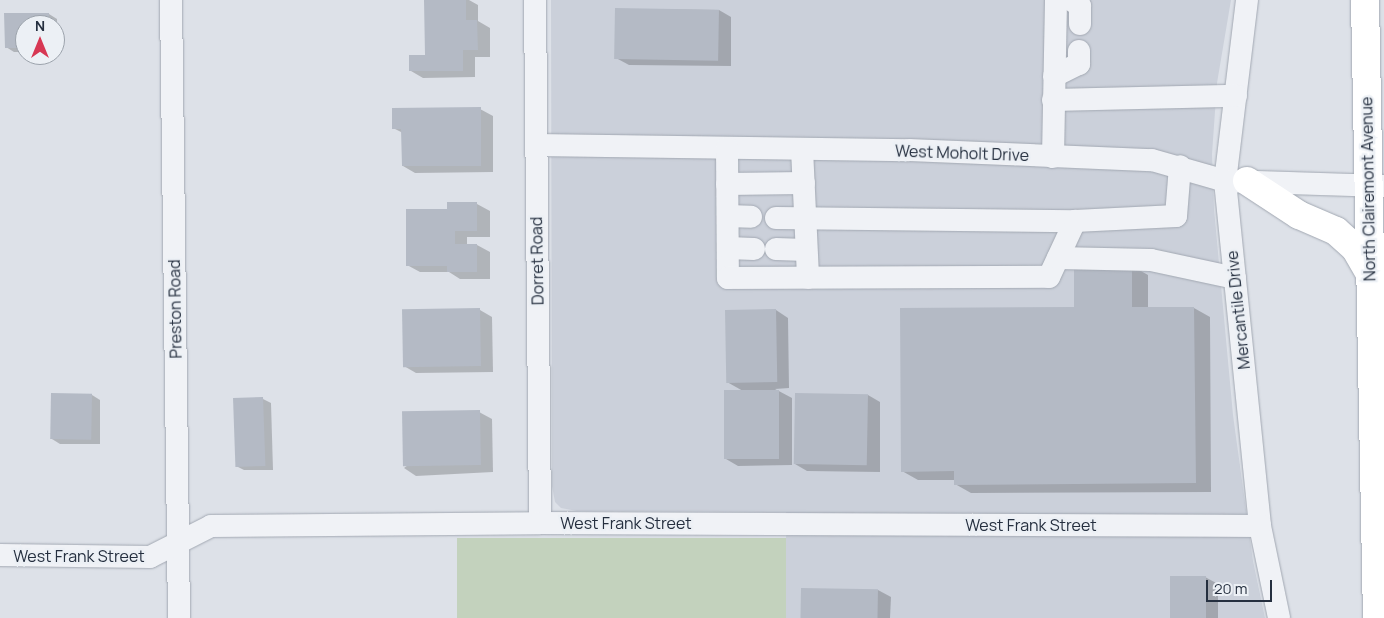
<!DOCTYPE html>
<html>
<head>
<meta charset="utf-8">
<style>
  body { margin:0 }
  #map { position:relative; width:1384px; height:618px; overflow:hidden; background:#dde1e8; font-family:Manrope,sans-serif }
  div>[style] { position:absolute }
  .built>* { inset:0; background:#cbd0da }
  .green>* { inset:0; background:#c3d2bd; transform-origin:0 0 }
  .shadow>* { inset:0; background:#0003 }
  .building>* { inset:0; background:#b4bac5; transform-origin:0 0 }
  .roads { filter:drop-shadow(0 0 1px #a2a8b2) drop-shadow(0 0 1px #a2a8b2) }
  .minor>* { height:22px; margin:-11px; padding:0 11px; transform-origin:11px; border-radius:11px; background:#f0f2f6 }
  .major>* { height:28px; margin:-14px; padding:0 14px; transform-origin:14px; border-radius:14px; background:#fff }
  span { translate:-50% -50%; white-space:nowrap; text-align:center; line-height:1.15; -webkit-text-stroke:4.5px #ecf0f5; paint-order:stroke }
  .street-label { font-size:16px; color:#252f3f }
  .north { position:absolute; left:15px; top:15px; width:50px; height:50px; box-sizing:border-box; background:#ecf0f5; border:1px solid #9ca3ac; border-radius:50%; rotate:0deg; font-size:14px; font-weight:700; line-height:20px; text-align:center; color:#252f3f }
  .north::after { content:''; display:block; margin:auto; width:18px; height:22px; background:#d73753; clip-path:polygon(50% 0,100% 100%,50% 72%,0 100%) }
  .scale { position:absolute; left:1206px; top:580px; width:66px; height:22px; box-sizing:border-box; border:2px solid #252f3f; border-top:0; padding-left:6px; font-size:15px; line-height:18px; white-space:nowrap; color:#252f3f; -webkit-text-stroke:4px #ecf0f5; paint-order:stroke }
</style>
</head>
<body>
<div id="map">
  <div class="built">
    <i style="clip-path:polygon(551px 0,1231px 0,1217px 83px,1212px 154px,1214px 209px,1233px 415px,1253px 561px,1265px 618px,786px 618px,786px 512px,577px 511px,561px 508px,555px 502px,552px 486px)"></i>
  </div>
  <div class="green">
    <i style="left:457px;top:538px;width:329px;height:80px"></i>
  </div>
  <div class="shadow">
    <i style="clip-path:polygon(425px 0,469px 0,478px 5px,478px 21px,490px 28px,490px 57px,475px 57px,475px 77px,423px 78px,411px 71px,426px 56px)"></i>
    <i style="clip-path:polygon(617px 9px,719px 10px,731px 17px,731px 66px,629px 65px,616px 58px)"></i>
    <i style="clip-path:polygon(49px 14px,57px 19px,58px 52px,55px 52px,55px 25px,25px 25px,25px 52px,14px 52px,6px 47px,6px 15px)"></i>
    <i style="clip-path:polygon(480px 109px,493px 116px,493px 172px,415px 173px,403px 166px,403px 133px,393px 128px)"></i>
    <i style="clip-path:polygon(448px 204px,477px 204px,490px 211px,490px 237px,467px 237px,467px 245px,477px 245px,490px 252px,490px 279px,460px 279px,449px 272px,420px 272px,407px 265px,448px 210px)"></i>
    <i style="clip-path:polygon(1132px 266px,1148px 275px,1148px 308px,1194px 308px,1210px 317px,1211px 492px,971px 493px,955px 484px,955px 480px,918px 480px,902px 471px,1075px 309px)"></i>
    <i style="clip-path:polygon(480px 310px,492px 317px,493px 372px,416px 373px,404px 366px)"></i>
    <i style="clip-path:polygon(776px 310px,788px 318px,789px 388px,775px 389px,792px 398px,792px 465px,738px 466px,726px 459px,743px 391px,727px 382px)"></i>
    <i style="clip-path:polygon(52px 394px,92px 395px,100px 400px,100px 444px,60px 444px,52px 439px)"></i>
    <i style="clip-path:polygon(868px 395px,880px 402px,880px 472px,807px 471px,795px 464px)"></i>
    <i style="clip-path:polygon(263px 399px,271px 403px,273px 470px,244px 470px,236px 466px)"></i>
    <i style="clip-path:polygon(479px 412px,492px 419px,493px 472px,416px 476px,404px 468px)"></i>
    <i style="clip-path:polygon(1205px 577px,1218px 584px,1218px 618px,1171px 618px)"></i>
    <i style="clip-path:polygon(802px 589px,878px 590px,891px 597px,890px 618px,802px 618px)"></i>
  </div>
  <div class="building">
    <i style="clip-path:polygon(424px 0,466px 0,466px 20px,477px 20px,478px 50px,463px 50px,463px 71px,409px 71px,409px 55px,425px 55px)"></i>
    <i style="left:615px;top:8px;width:104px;height:51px;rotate:1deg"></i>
    <i style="clip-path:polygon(4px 13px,49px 13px,49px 25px,25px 25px,25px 48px,5px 48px)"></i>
    <i style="clip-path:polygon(481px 107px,481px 166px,402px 166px,401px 129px,392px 129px,392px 108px)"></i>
    <i style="clip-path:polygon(447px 202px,477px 202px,477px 231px,455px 231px,455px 244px,477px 244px,477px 272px,447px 272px,447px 266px,406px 266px,406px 209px,447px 209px)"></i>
    <i style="clip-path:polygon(1132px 264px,1132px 307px,1194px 307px,1196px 483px,954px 485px,954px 471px,901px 472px,900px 308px,1074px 307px,1074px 265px)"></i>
    <i style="left:480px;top:308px;width:58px;height:78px;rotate:89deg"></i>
    <i style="left:776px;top:309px;width:73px;height:51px;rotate:89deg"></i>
    <i style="left:724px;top:390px;width:55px;height:69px"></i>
    <i style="left:51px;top:393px;width:41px;height:46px;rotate:1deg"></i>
    <i style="left:795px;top:393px;width:73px;height:71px;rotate:1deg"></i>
    <i style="left:263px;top:397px;width:69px;height:30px;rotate:88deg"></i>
    <i style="left:480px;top:410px;width:55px;height:78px;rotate:89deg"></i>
    <i style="left:1170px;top:576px;width:36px;height:42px"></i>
    <i style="left:801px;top:588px;width:77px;height:30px;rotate:1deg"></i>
  </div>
  <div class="roads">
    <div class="minor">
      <i style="left:171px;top:0;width:618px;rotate:89.26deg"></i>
      <i style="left:535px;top:0;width:523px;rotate:89.45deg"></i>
      <i style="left:1071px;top:0;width:11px;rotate:34deg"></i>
      <i style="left:1080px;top:6px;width:18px;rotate:90deg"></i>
      <i style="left:1247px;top:0;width:182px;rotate:96.9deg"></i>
      <i style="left:1225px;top:181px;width:347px;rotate:84.2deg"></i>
      <i style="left:1260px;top:526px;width:94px;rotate:78.3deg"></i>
      <i style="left:1054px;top:76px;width:28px;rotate:-26deg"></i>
      <i style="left:1079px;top:64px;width:13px;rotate:-90deg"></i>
      <i style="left:1053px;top:100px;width:183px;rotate:-1.3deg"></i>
      <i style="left:536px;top:145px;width:373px;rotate:0.8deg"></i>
      <i style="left:909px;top:150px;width:243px;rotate:2.4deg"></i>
      <i style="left:1152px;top:160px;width:76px;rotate:16deg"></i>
      <i style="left:1225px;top:181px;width:159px;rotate:1.8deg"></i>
      <i style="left:727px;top:148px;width:130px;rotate:89.6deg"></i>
      <i style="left:728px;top:278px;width:321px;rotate:-0.2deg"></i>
      <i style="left:1049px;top:277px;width:62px;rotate:-65.1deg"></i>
      <i style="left:802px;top:149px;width:129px;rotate:87.3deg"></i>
      <i style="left:1053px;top:157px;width:157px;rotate:-88.9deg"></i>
      <i style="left:727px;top:184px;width:77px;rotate:-0.7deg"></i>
      <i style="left:728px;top:216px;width:23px;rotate:2deg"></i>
      <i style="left:776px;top:218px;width:299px;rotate:0.6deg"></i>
      <i style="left:1075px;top:221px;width:101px;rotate:-2.8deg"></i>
      <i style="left:1176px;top:216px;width:50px;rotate:-85.4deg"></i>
      <i style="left:728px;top:248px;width:26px;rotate:2deg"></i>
      <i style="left:776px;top:249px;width:30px;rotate:2deg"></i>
      <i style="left:1058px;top:258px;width:93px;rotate:1.2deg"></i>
      <i style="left:1151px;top:260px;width:86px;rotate:12.1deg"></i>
      <i style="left:0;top:555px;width:150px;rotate:0.8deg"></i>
      <i style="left:150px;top:557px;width:68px;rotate:-26.9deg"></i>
      <i style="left:211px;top:526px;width:329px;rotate:-0.5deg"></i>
      <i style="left:540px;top:523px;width:720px;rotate:0.24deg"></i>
    </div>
    <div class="major">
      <i style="left:1365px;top:0;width:618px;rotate:88.89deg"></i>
      <i style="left:1247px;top:181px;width:62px;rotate:33.2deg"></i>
      <i style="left:1299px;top:215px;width:40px;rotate:23.4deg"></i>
      <i style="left:1336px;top:231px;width:25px;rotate:42deg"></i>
      <i style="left:1355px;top:248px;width:30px;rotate:60deg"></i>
    </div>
  </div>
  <div class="street-label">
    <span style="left:962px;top:153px;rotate:2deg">West Moholt Drive</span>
    <span style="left:1368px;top:189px;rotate:-91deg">North Clairemont Avenue</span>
    <span style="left:537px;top:261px;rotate:-91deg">Dorret Road</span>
    <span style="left:175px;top:309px;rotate:-91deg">Preston Road</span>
    <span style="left:1238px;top:310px;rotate:-96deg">Mercantile Drive</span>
    <span style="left:626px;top:523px">West Frank Street</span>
    <span style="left:1031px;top:525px">West Frank Street</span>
    <span style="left:79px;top:556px">West Frank Street</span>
  </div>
  <div class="north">N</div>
  <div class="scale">20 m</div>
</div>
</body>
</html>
